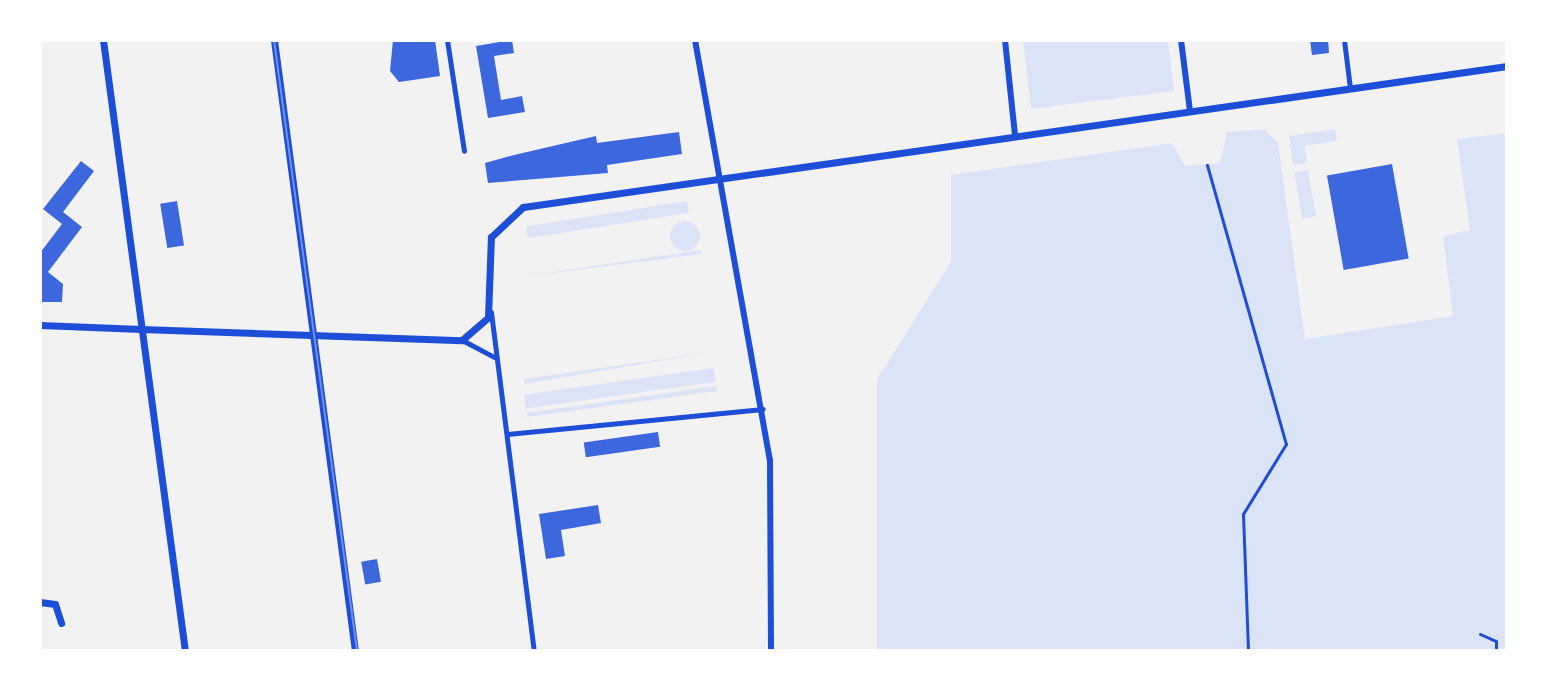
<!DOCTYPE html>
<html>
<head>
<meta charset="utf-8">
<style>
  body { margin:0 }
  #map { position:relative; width:1547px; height:691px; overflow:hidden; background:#f2f2f2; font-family:"Open Sans",sans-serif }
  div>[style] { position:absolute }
  .green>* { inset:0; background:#dbe4f7; transform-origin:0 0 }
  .round { border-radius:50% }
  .building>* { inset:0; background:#3d67dc; transform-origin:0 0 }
  .pedestrian>* { height:3px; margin:-1.5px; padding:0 1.5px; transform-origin:1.5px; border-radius:1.5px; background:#1d4ed8 }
  .minor>* { height:5px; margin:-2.5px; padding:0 2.5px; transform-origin:2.5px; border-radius:2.5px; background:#1d4ed8 }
  .tertiary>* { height:6px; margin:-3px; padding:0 3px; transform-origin:3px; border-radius:3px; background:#1d4ed8 }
  .secondary>* { height:7px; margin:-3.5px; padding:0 3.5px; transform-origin:3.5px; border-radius:3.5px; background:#1d4ed8 }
  .primary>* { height:7px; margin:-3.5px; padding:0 3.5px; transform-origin:3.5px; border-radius:3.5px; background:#1d4ed8 }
  .tram>* { height:2px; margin:-1px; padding:0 1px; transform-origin:1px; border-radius:1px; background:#7290e2 }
  span { translate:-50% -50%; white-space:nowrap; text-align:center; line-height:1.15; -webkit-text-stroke:8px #fff; paint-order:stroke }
  .frame { position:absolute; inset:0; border:42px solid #fff; pointer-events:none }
</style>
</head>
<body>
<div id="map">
  <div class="green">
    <i style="clip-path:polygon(1023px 40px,1168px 40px,1174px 91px,1031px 109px)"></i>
    <i style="clip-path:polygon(1264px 129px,1278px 143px,1305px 339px,1453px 316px,1443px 236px,1470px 230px,1457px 139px,1507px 133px,1507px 651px,877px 651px,877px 379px,951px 262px,951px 175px,1172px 143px,1185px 166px,1220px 163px,1227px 132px)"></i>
    <i style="clip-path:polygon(1335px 129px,1337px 141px,1305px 146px,1307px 163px,1293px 165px,1289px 136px)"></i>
    <i style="left:1308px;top:170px;width:47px;height:14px;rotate:80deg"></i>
    <i style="left:687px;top:201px;width:12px;height:163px;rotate:81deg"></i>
    <i class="round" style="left:670px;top:221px;width:30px;height:30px"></i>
    <i style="clip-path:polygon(701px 250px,702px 254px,513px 278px)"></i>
    <i style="clip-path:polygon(712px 352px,524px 384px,524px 379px)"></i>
    <i style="left:714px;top:368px;width:14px;height:192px;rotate:82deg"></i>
    <i style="clip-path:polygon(716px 386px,717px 391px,527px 417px,527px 413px)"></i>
  </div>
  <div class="building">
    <i style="clip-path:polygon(393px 40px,435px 40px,440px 76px,399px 82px,390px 71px)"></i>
    <i style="clip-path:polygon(512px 40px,514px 53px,494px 56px,501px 100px,522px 96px,525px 112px,488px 118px,476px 46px)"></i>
    <i style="clip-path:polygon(1310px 40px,1328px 40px,1329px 53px,1312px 55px)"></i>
    <i style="clip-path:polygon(679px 132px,682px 154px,607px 165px,608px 173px,488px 183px,485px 163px,514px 155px,596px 136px,597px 143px)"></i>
    <i style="clip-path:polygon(81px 161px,94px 171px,63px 212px,82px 227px,48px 272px,63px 284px,62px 302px,40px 302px,40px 253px,62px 224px,43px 209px)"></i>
    <i style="left:1392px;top:164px;width:96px;height:66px;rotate:80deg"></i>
    <i style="left:177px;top:201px;width:45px;height:17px;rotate:81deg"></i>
    <i style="left:658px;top:432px;width:15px;height:75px;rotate:82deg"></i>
    <i style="clip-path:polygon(598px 505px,601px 523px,561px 530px,565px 556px,546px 559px,539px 514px)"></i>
    <i style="left:377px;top:559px;width:23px;height:16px;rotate:80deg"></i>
  </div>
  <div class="pedestrian">
    <i style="left:1207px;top:165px;width:290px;rotate:74.2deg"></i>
    <i style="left:1286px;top:444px;width:82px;rotate:121.6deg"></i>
    <i style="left:1243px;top:514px;width:137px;rotate:87.9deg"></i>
    <i style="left:1480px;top:634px;width:17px;rotate:24deg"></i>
    <i style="left:1496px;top:641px;width:10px;rotate:90deg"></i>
  </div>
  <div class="minor">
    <i style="left:447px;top:40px;width:112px;rotate:81.3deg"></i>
    <i style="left:1344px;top:40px;width:48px;rotate:82.9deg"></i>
    <i style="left:491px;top:312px;width:342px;rotate:82.8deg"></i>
    <i style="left:462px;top:340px;width:36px;rotate:28deg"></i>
    <i style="left:507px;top:434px;width:257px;rotate:-5.6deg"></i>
  </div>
  <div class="tertiary">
    <i style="left:695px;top:40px;width:427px;rotate:79.9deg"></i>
    <i style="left:770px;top:460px;width:191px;rotate:89.7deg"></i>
    <i style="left:1005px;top:40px;width:96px;rotate:84deg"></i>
    <i style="left:1181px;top:40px;width:72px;rotate:82.8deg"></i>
  </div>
  <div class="secondary">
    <i style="left:274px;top:40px;width:616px;rotate:82.45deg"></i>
    <i style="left:40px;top:325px;width:101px;rotate:2.3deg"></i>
    <i style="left:40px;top:602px;width:15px;rotate:8deg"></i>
    <i style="left:55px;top:604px;width:20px;rotate:72deg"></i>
  </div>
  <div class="primary">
    <i style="left:103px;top:40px;width:616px;rotate:82.36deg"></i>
    <i style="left:141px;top:329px;width:321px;rotate:2deg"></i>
    <i style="left:462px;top:340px;width:35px;rotate:-41deg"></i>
    <i style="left:488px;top:317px;width:80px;rotate:-87.9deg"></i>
    <i style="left:491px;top:237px;width:44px;rotate:-43.2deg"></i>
    <i style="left:523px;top:207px;width:994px;rotate:-8.15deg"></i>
  </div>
  <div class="tram">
    <i style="left:274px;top:40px;width:617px;rotate:82.26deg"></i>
  </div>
  <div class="frame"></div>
</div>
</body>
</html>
